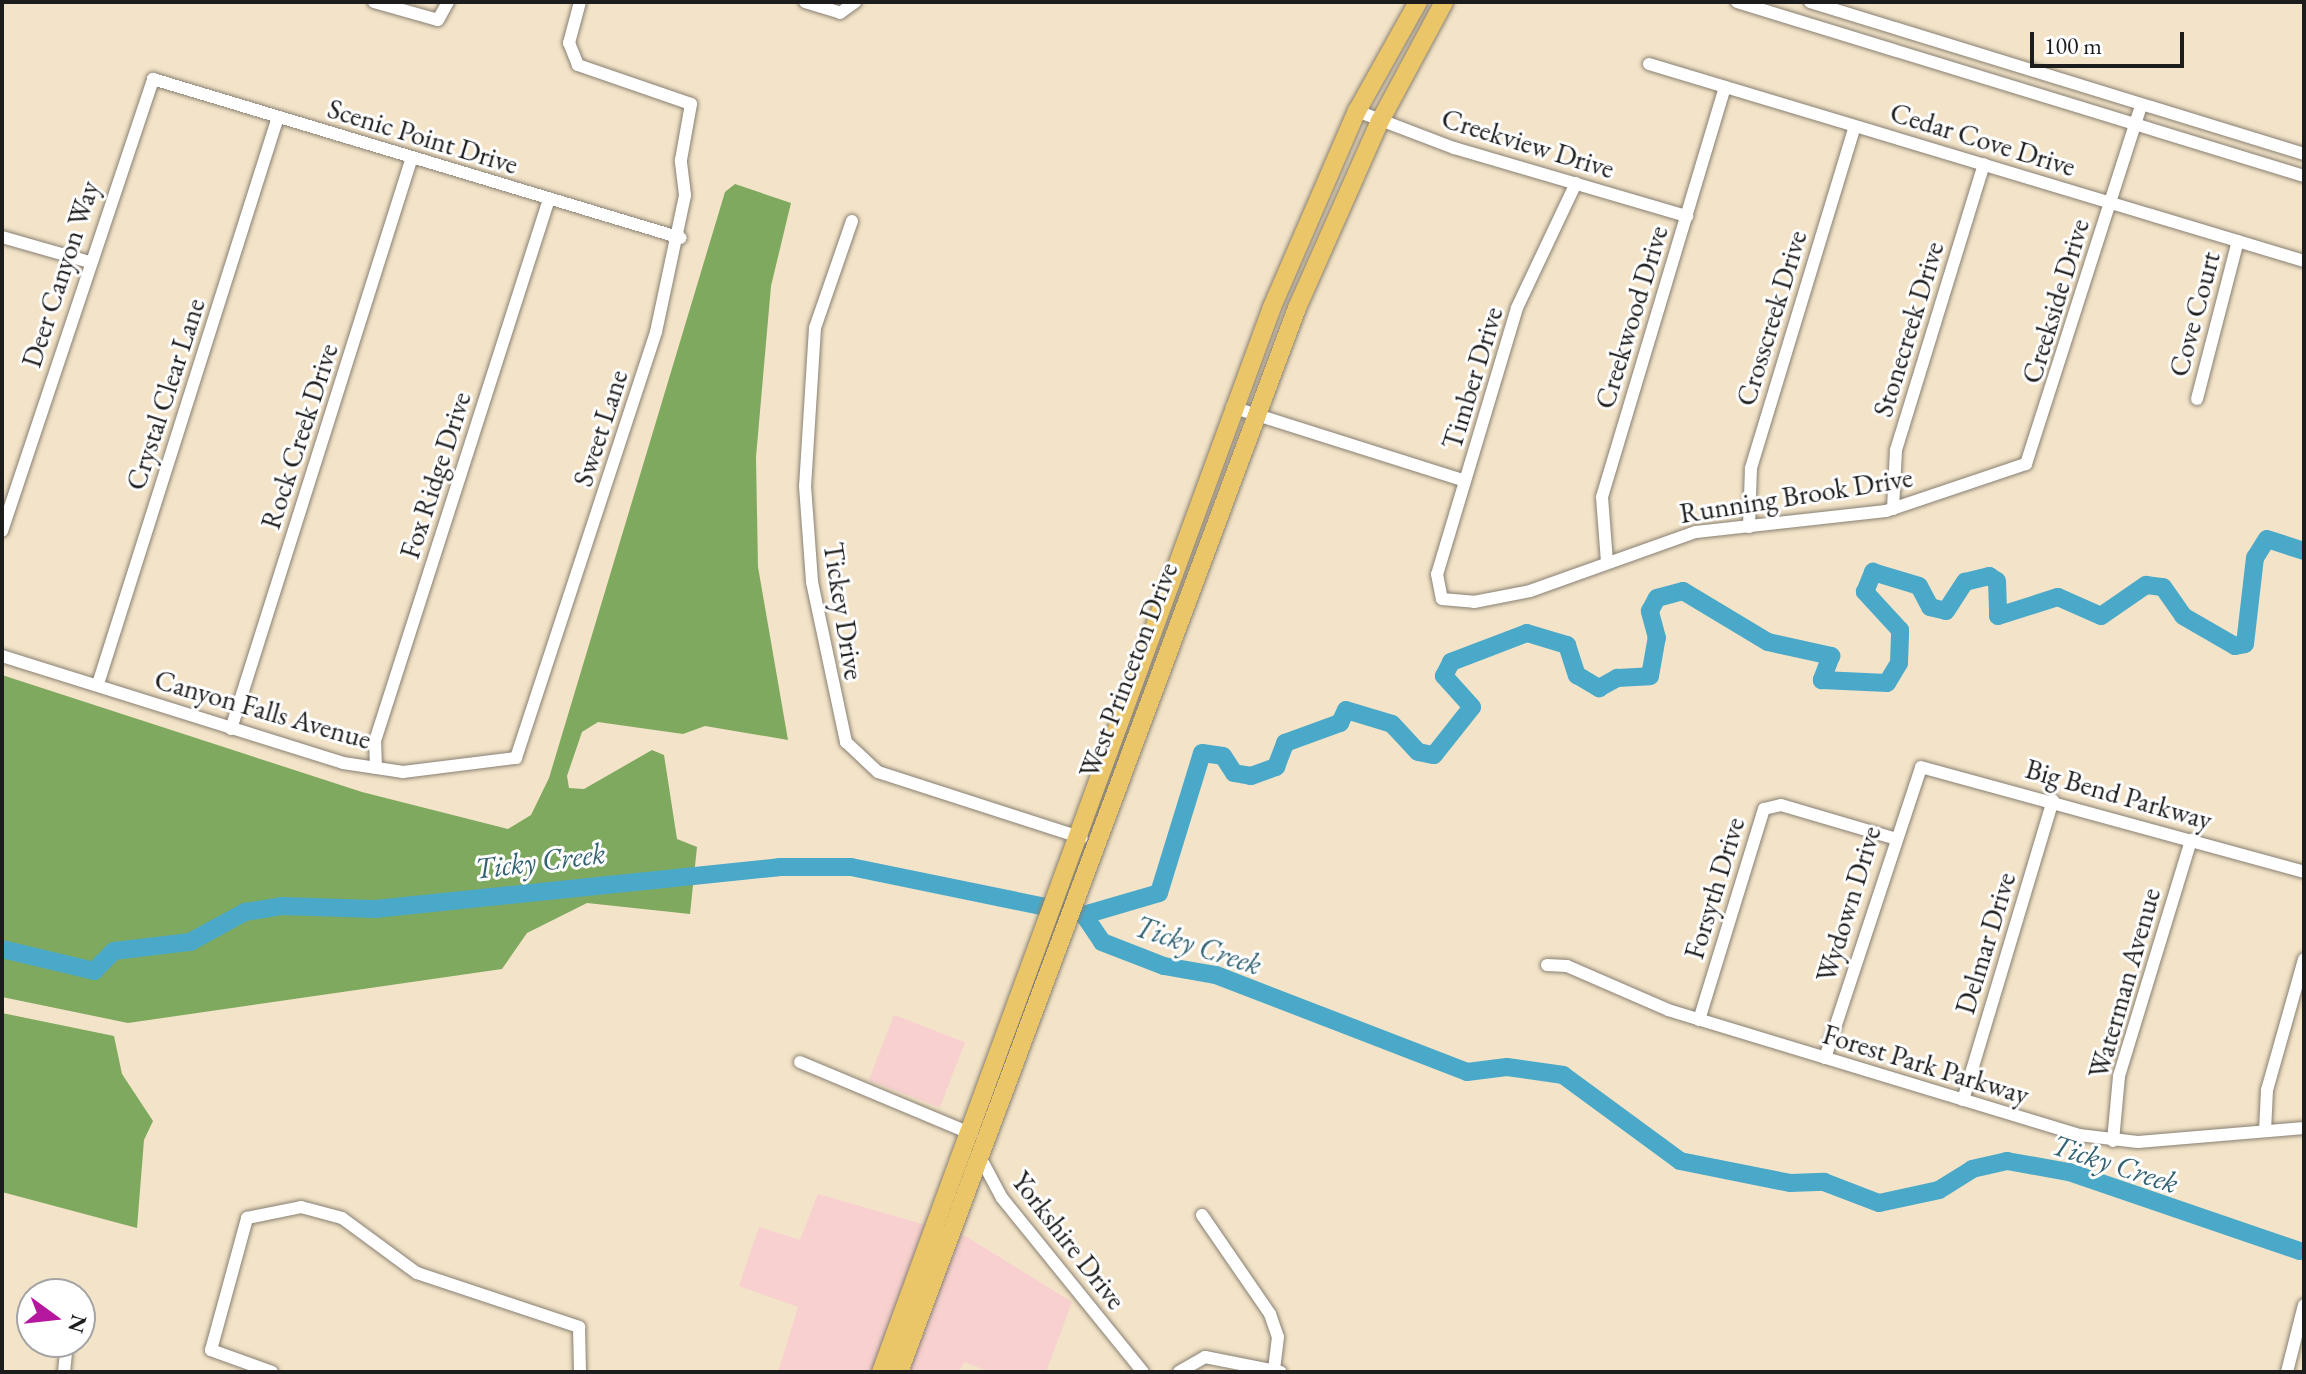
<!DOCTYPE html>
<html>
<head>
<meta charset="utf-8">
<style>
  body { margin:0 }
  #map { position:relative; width:2306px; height:1374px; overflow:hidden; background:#f3e3c8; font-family:"EB Garamond",serif }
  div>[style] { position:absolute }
  .built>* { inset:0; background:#f7d0cf; transform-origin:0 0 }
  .forest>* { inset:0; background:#80a960 }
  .river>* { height:18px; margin:-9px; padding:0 9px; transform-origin:9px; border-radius:9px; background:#4aa9c9 }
  .roads { filter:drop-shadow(0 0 2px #888072) drop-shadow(0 0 2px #888072) }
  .minor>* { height:12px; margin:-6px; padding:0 6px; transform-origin:6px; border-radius:6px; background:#fff }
  .highway>* { height:18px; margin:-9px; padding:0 9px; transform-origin:9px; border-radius:9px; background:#ebc669 }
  span { translate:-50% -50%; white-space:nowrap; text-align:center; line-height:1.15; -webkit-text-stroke:6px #fff; paint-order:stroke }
  .street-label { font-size:28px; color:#1c1c1c }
  .water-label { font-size:30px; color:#336272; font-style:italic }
  .frame { position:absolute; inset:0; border:4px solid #1c1c1c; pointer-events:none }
  .north { position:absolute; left:16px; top:1278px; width:80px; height:80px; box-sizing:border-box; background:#fff; border:2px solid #a4a4a4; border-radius:50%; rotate:105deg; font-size:22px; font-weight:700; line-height:32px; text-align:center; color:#1c1c1c }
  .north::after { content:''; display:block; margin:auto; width:28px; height:36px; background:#b5179e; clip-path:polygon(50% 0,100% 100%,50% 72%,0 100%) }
  .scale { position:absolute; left:2030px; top:32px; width:154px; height:36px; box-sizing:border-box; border:4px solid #1c1c1c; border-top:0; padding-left:10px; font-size:24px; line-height:28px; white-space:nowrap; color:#1c1c1c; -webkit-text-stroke:6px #fff; paint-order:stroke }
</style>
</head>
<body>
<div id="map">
  <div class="built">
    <i style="left:894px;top:1015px;width:76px;height:70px;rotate:21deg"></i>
    <i style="clip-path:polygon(818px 1194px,967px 1237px,1072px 1302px,1046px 1372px,991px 1372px,964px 1362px,959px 1372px,778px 1372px,798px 1307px,739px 1286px,759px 1227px,800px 1240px)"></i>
  </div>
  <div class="forest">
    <i style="clip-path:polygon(735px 184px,791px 203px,771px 286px,756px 457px,758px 567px,788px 740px,705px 726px,683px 734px,598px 722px,582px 732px,567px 776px,569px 788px,584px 789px,652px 750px,664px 755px,677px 839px,697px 847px,690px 914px,587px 903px,527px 933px,502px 969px,128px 1023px,2px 997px,2px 675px,362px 792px,508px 829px,531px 815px,549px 778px,725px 192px)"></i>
    <i style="clip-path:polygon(2px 1013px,114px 1036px,122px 1074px,153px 1121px,144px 1140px,137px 1228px,2px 1192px)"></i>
  </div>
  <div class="river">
    <i style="left:1084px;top:915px;width:32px;rotate:56deg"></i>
    <i style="left:1102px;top:942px;width:66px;rotate:21.2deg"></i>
    <i style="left:1164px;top:966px;width:53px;rotate:9.8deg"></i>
    <i style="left:1216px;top:975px;width:269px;rotate:21.1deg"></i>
    <i style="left:1467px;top:1072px;width:40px;rotate:-7.1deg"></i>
    <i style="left:1507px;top:1067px;width:57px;rotate:8.1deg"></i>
    <i style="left:1563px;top:1075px;width:145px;rotate:36.3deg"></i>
    <i style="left:1680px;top:1161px;width:112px;rotate:11.3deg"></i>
    <i style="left:1790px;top:1183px;width:34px;rotate:-2deg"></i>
    <i style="left:1824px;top:1182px;width:59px;rotate:20.9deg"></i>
    <i style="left:1879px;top:1203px;width:61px;rotate:-12.2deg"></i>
    <i style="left:1939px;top:1190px;width:39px;rotate:-32deg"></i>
    <i style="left:1972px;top:1169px;width:36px;rotate:-13deg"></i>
    <i style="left:2007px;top:1161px;width:63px;rotate:10.1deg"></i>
    <i style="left:2069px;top:1172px;width:244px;rotate:18.9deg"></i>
    <i style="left:2px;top:949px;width:95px;rotate:13.4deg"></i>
    <i style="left:94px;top:971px;width:28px;rotate:-45deg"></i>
    <i style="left:114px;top:951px;width:77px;rotate:-6.8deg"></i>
    <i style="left:190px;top:942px;width:63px;rotate:-28.6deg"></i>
    <i style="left:245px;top:912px;width:36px;rotate:-9deg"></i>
    <i style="left:281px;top:906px;width:94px;rotate:1.8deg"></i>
    <i style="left:375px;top:909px;width:406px;rotate:-5.9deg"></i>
    <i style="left:779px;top:867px;width:72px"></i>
    <i style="left:851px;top:867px;width:238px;rotate:11.6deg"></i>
    <i style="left:1084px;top:915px;width:78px;rotate:-16.3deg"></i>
    <i style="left:1159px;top:893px;width:146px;rotate:-72.9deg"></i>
    <i style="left:1202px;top:753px;width:21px;rotate:8deg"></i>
    <i style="left:1223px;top:756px;width:20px;rotate:57deg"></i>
    <i style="left:1234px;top:773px;width:17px;rotate:10deg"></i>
    <i style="left:1251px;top:776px;width:27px;rotate:-20deg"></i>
    <i style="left:1276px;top:767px;width:26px;rotate:-69deg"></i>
    <i style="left:1285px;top:743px;width:59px;rotate:-20deg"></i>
    <i style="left:1340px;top:723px;width:14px;rotate:-65deg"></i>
    <i style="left:1346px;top:710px;width:48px;rotate:16.9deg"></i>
    <i style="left:1392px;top:724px;width:38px;rotate:47deg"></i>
    <i style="left:1418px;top:752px;width:16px;rotate:11deg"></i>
    <i style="left:1434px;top:755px;width:61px;rotate:-51.6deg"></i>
    <i style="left:1472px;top:707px;width:42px;rotate:-132.1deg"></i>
    <i style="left:1444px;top:676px;width:16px;rotate:-63deg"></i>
    <i style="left:1451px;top:662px;width:81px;rotate:-20.9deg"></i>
    <i style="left:1527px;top:633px;width:42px;rotate:16.7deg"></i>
    <i style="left:1567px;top:645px;width:32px;rotate:72deg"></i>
    <i style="left:1577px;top:675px;width:26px;rotate:31deg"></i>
    <i style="left:1599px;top:688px;width:21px;rotate:-29deg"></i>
    <i style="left:1617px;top:678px;width:33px;rotate:-3deg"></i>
    <i style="left:1650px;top:676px;width:39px;rotate:-80deg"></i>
    <i style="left:1657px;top:638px;width:28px;rotate:-105deg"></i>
    <i style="left:1650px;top:611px;width:15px;rotate:-62deg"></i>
    <i style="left:1657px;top:598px;width:27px;rotate:-15deg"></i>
    <i style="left:1683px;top:591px;width:99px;rotate:31deg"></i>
    <i style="left:1768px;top:642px;width:65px;rotate:12.5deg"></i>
    <i style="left:1831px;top:656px;width:26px;rotate:111deg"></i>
    <i style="left:1822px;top:680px;width:65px;rotate:2.6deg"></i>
    <i style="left:1887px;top:683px;width:23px;rotate:-59deg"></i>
    <i style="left:1899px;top:663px;width:33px;rotate:-88deg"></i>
    <i style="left:1900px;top:630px;width:52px;rotate:-132.6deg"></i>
    <i style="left:1865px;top:592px;width:22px;rotate:-68deg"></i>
    <i style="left:1873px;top:572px;width:48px;rotate:16.9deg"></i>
    <i style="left:1919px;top:586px;width:24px;rotate:62deg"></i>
    <i style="left:1930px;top:607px;width:16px;rotate:14deg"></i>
    <i style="left:1946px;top:611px;width:35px;rotate:-57deg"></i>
    <i style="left:1965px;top:582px;width:25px;rotate:-14deg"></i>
    <i style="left:1989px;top:576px;width:9px;rotate:32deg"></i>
    <i style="left:1997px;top:581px;width:35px;rotate:88deg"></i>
    <i style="left:1998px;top:616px;width:63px;rotate:-17.6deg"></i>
    <i style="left:2058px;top:597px;width:47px;rotate:23.8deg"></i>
    <i style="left:2101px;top:616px;width:55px;rotate:-34.6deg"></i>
    <i style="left:2146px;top:585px;width:17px;rotate:7deg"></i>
    <i style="left:2163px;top:587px;width:35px;rotate:55deg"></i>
    <i style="left:2183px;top:616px;width:60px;rotate:30deg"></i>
    <i style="left:2235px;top:646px;width:10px;rotate:-11deg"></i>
    <i style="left:2245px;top:644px;width:87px;rotate:-83.4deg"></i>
    <i style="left:2255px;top:558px;width:22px;rotate:-58deg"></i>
    <i style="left:2267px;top:539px;width:39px;rotate:18deg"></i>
  </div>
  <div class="roads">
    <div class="minor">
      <i style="left:374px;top:2px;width:66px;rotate:15.7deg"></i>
      <i style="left:438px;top:20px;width:21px;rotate:-61deg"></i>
      <i style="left:805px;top:2px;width:37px;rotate:17deg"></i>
      <i style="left:840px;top:13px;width:19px;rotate:-36deg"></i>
      <i style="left:1737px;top:2px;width:593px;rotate:17.06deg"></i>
      <i style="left:1810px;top:2px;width:517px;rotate:17.1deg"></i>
      <i style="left:1649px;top:64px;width:684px;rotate:16.74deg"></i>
      <i style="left:1357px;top:111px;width:104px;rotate:20.9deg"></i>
      <i style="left:1454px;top:148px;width:243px;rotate:16.3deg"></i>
      <i style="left:1576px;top:183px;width:138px;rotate:115.3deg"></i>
      <i style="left:1517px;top:308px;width:278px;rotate:106.7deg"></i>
      <i style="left:1437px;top:574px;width:25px;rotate:79deg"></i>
      <i style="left:1442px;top:599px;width:32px;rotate:5deg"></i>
      <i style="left:1474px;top:602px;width:57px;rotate:-11.1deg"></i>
      <i style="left:1530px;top:591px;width:176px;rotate:-19.6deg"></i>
      <i style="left:1696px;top:532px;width:191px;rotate:-6.3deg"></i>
      <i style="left:1886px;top:511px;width:148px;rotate:-18.6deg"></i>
      <i style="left:2026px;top:464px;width:377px;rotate:-72.2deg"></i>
      <i style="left:852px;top:221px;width:113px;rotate:109.1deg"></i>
      <i style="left:815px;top:328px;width:158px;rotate:93.6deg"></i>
      <i style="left:805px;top:486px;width:96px;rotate:85.8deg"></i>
      <i style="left:812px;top:582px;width:164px;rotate:78deg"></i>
      <i style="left:846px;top:742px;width:44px;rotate:43.2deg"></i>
      <i style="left:878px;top:772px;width:214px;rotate:17.9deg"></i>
      <i style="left:2px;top:237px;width:91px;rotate:15.9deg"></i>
      <i style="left:2197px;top:399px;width:163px;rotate:-75.5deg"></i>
      <i style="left:1232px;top:407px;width:244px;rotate:17.6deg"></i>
      <i style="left:1893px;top:509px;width:59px;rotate:-87.1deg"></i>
      <i style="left:1896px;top:450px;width:299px;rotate:-72.9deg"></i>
      <i style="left:1749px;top:527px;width:59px;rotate:-88.1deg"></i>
      <i style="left:1751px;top:468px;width:357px;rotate:-73.1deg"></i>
      <i style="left:2px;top:531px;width:477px;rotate:-71.5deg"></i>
      <i style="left:153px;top:79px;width:551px;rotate:16.76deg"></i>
      <i style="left:1607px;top:562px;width:65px;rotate:-94.4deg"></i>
      <i style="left:1602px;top:497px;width:428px;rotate:-73.3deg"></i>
      <i style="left:2px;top:656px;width:357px;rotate:17.4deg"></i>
      <i style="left:343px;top:763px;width:61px;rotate:8.5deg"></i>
      <i style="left:403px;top:772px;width:114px;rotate:-7.1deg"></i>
      <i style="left:516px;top:758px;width:448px;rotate:-71.8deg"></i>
      <i style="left:656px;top:332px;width:140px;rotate:-78deg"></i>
      <i style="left:685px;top:195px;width:35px;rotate:-97deg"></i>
      <i style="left:681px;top:160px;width:57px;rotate:-79.9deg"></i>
      <i style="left:691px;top:104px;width:120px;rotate:-161deg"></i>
      <i style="left:578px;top:65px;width:24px;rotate:-112deg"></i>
      <i style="left:569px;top:43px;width:42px;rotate:-75deg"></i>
      <i style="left:98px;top:684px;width:595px;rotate:-72.39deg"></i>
      <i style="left:231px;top:729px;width:600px;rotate:-72.44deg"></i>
      <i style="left:376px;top:768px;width:27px;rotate:-92deg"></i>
      <i style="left:375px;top:741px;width:569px;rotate:-72.2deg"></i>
      <i style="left:1547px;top:965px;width:20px;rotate:3deg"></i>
      <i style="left:1567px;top:966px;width:110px;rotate:23.5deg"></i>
      <i style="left:1668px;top:1010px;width:430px;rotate:16.9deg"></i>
      <i style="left:2079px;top:1135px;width:59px;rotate:6.8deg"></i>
      <i style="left:2138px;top:1142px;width:167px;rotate:-4.8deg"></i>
      <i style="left:1699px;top:1020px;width:221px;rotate:-72.9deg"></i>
      <i style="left:1764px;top:809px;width:17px;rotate:-13deg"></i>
      <i style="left:1781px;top:805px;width:117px;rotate:16.4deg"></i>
      <i style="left:1825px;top:1058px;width:306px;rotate:-71.7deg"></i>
      <i style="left:1921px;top:767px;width:397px;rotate:15.3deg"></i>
      <i style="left:800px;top:1062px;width:186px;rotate:22.7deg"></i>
      <i style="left:1963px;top:1100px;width:313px;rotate:-73.3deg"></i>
      <i style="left:2265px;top:1131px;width:41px;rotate:-87.2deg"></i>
      <i style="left:2267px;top:1090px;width:136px;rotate:-74.2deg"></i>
      <i style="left:2113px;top:1141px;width:65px;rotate:-84.7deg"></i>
      <i style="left:2119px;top:1076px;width:247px;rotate:-73deg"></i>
      <i style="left:979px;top:1155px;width:49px;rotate:61.9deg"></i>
      <i style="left:1002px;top:1198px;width:224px;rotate:51deg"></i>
      <i style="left:1202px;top:1215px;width:120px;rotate:55.5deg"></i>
      <i style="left:1270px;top:1314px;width:24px;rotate:71deg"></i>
      <i style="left:1278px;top:1337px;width:33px;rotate:97deg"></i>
      <i style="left:64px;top:1372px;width:30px;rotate:-84deg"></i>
      <i style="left:272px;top:1372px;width:65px;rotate:-160.2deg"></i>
      <i style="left:211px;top:1350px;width:137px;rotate:-74.7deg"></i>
      <i style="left:247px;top:1218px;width:55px;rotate:-11.5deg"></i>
      <i style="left:301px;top:1207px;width:42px;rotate:15deg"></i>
      <i style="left:342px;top:1218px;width:93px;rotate:36.3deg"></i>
      <i style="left:417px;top:1273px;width:171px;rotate:18.4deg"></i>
      <i style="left:579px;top:1327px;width:45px;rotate:88.7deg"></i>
      <i style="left:1179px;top:1372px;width:30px;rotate:-30deg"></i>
      <i style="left:1205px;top:1357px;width:77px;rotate:11.2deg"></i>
      <i style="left:2287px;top:1372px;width:69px;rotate:-75.8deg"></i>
    </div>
    <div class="highway">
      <i style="left:881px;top:1372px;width:1135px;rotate:-69.84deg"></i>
      <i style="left:1272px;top:307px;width:214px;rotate:-66.6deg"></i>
      <i style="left:1357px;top:111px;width:125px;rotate:-60.8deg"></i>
      <i style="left:899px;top:1372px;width:1136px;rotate:-69.49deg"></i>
      <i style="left:1297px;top:308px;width:205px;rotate:-66.1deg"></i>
      <i style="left:1380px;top:121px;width:135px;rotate:-61.7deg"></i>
    </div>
  </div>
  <div class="street-label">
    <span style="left:423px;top:136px;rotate:17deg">Scenic Point Drive</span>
    <span style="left:1983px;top:139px;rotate:17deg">Cedar Cove Drive</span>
    <span style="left:1528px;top:143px;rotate:17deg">Creekview Drive</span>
    <span style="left:60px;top:274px;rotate:-72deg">Deer Canyon Way</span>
    <span style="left:2055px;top:301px;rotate:-73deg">Creekside Drive</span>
    <span style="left:2194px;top:314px;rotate:-75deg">Cove Court</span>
    <span style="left:1631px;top:317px;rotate:-73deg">Creekwood Drive</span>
    <span style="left:1771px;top:318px;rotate:-73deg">Crosscreek Drive</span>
    <span style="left:1908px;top:329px;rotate:-73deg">Stonecreek Drive</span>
    <span style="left:1472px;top:378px;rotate:-73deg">Timber Drive</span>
    <span style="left:165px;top:394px;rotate:-72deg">Crystal Clear Lane</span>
    <span style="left:600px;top:428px;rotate:-72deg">Sweet Lane</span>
    <span style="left:299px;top:436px;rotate:-72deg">Rock Creek Drive</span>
    <span style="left:435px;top:475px;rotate:-72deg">Fox Ridge Drive</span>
    <span style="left:1796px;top:495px;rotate:-9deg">Running Brook Drive</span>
    <span style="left:844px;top:611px;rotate:81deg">Tickey Drive</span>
    <span style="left:1128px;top:670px;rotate:-69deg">West Princeton Drive</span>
    <span style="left:263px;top:709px;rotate:16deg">Canyon Falls Avenue</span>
    <span style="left:2119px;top:794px;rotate:16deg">Big Bend Parkway</span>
    <span style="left:1714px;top:888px;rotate:-73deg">Forsyth Drive</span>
    <span style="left:1848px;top:904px;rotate:-73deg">Wydown Drive</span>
    <span style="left:1985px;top:943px;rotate:-73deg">Delmar Drive</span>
    <span style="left:2124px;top:983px;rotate:-74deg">Waterman Avenue</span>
    <span style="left:1926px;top:1064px;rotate:17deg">Forest Park Parkway</span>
    <span style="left:1069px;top:1240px;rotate:52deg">Yorkshire Drive</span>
  </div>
  <div class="water-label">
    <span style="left:540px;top:861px;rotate:-7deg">Ticky Creek</span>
    <span style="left:1198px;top:946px;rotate:18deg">Ticky Creek</span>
    <span style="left:2115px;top:1164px;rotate:18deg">Ticky Creek</span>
  </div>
  <div class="frame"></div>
  <div class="north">N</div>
  <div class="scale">100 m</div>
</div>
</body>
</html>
